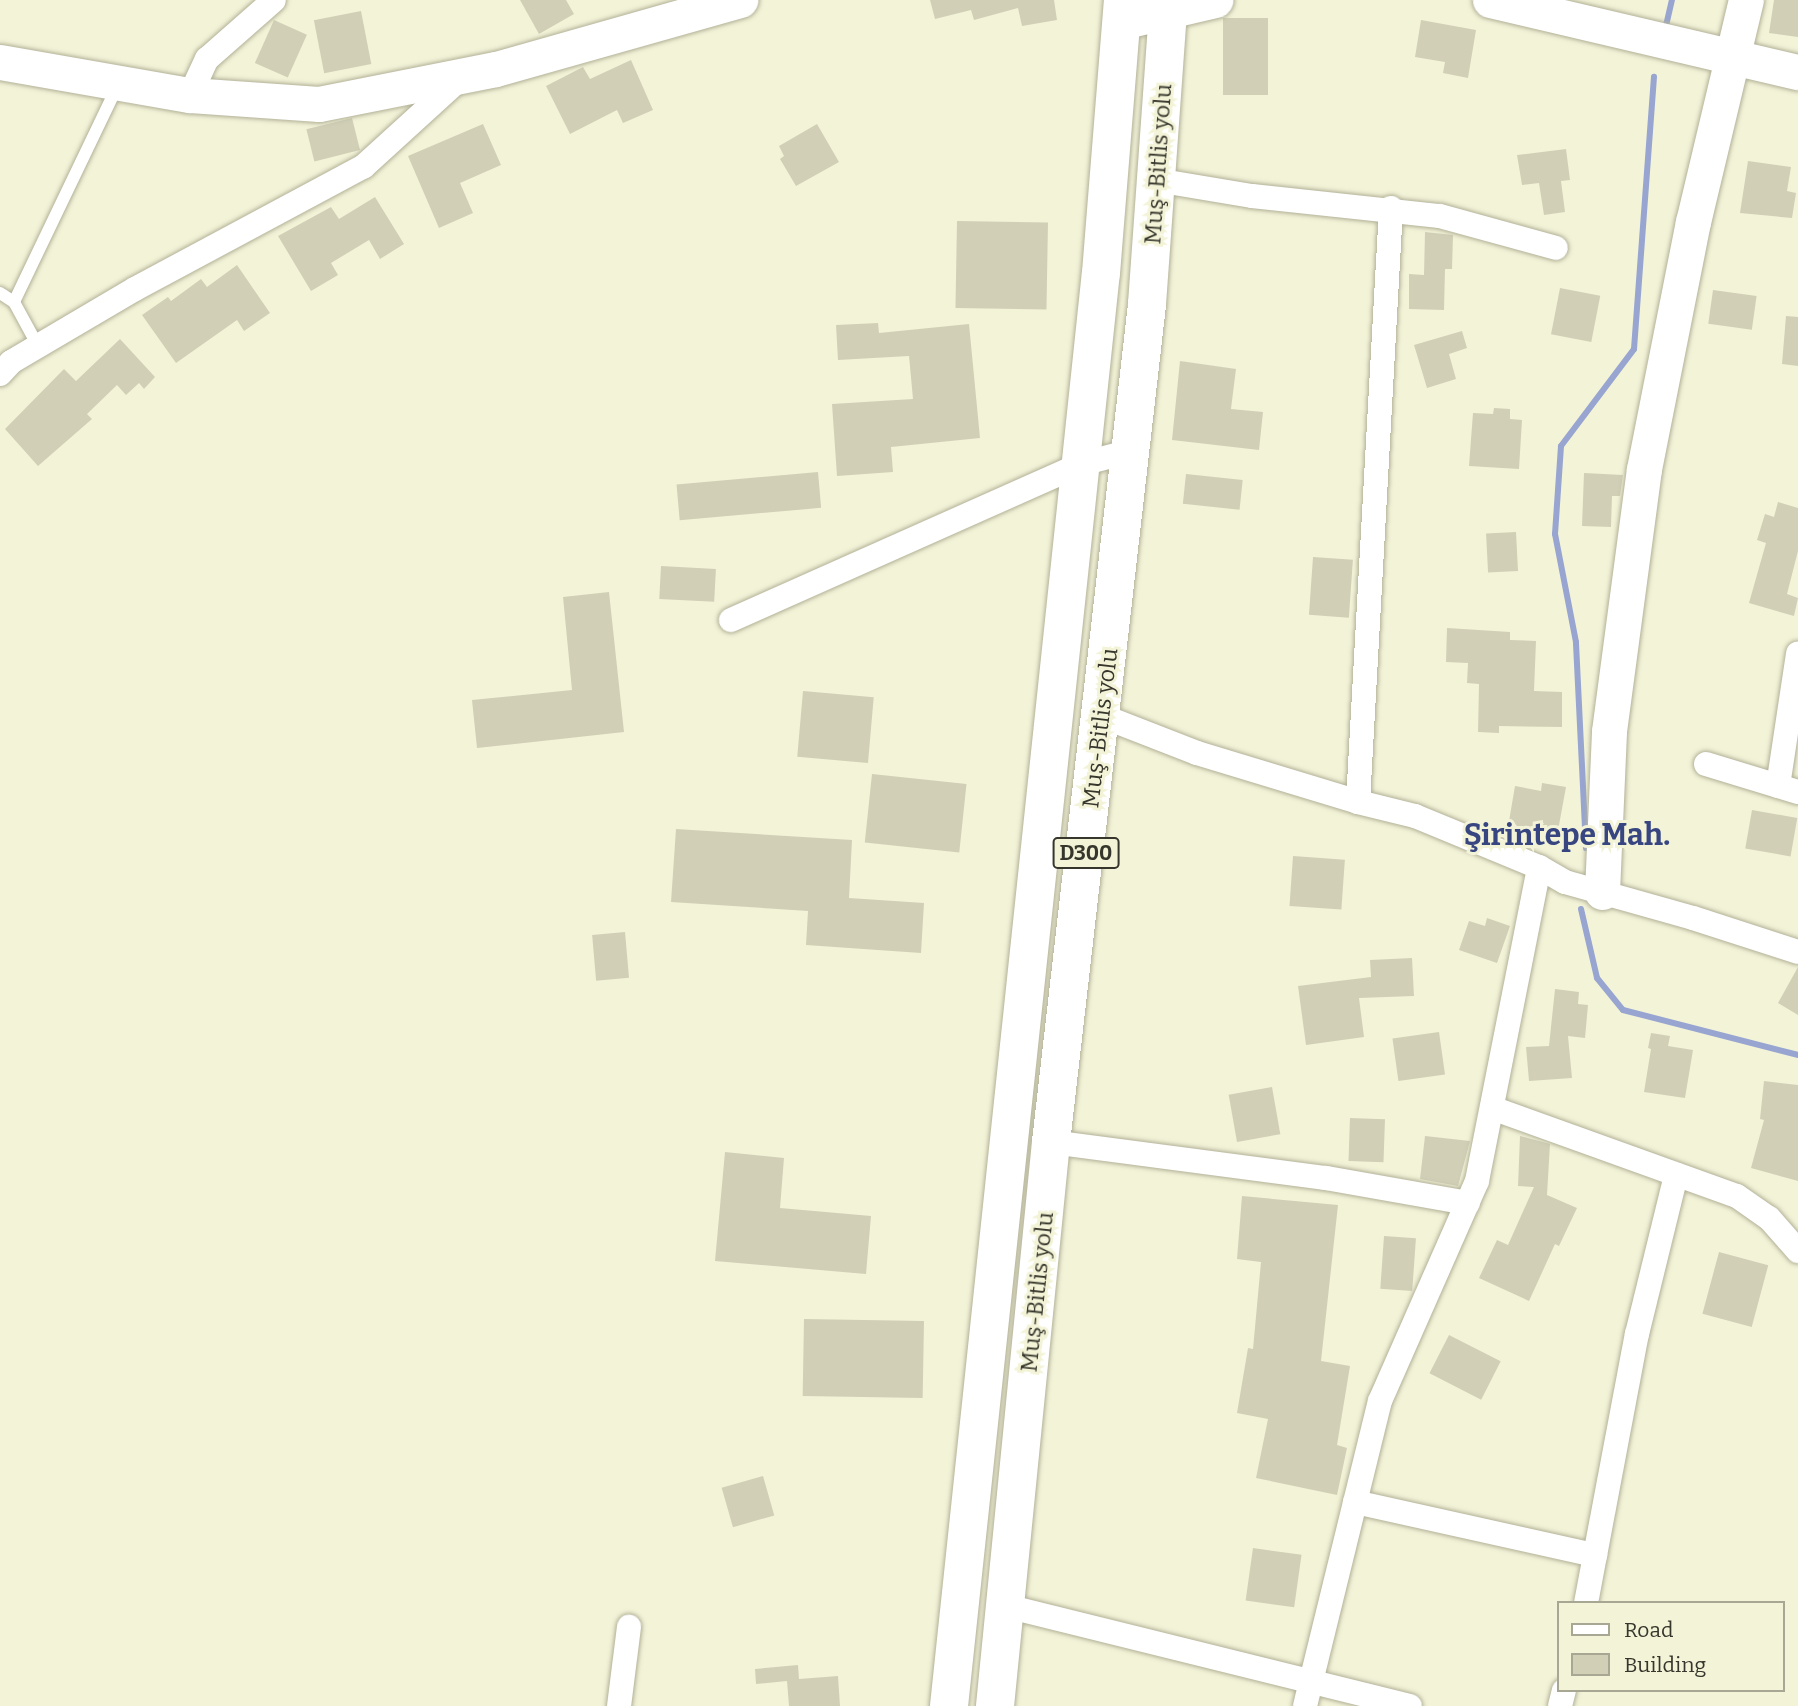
<!DOCTYPE html>
<html>
<head>
<meta charset="utf-8">
<style>
  body { margin:0 }
  #map { position:relative; width:1798px; height:1706px; overflow:hidden; background:#f3f3d8; font-family:Bitter,serif }
  div>[style] { position:absolute }
  .stream>* { height:6px; margin:-3px; padding:0 3px; transform-origin:3px; border-radius:3px; background:#97a5d0 }
  .building>* { inset:0; background:#d1d0b7; transform-origin:0 0 }
  .roads { filter:drop-shadow(0 0 2px #b2b198) drop-shadow(0 0 2px #b2b198) }
  .lane>* { height:12px; margin:-6px; padding:0 6px; transform-origin:6px; border-radius:6px; background:#fff }
  .street>* { height:24px; margin:-12px; padding:0 12px; transform-origin:12px; border-radius:12px; background:#fff }
  .secondary>* { height:35px; margin:-17.5px; padding:0 17.5px; transform-origin:17.5px; border-radius:17.5px; background:#fff }
  .highway>* { height:38px; margin:-19px; padding:0 19px; transform-origin:19px; border-radius:19px; background:#fff }
  span { translate:-50% -50%; white-space:nowrap; text-align:center; line-height:1.15; -webkit-text-stroke:6px #f3f3d8; paint-order:stroke }
  .shield-label span { padding:2px 5px; background:#f3f3d8; border:2px solid; border-radius:5px; -webkit-text-stroke-width:0 }
  .shield-label { font-size:21px; color:#36362c; font-weight:700 }
  .street-label { font-size:23px; color:#36362c }
  .district-label { font-size:30px; color:#374681; font-weight:700 }
  .legend { position:absolute; left:1557px; top:1601px; width:228px; height:91px; box-sizing:border-box; background:#f3f3d8; border:2px solid #a7a793; margin:0; padding:9px 12px; list-style:none; font-size:21px; color:#36362c }
  .legend li { display:flex; align-items:center; gap:14px; height:35px }
  .legend b { width:35px; border:2px solid #a7a793 }
</style>
</head>
<body>
<div id="map">
  <div class="stream">
    <i style="left:1665px;top:30px;width:31px;rotate:-77deg"></i>
    <i style="left:1586px;top:848px;width:206px;rotate:-92.8deg"></i>
    <i style="left:1576px;top:642px;width:110px;rotate:-101deg"></i>
    <i style="left:1555px;top:534px;width:88px;rotate:-86.1deg"></i>
    <i style="left:1561px;top:446px;width:121px;rotate:-53deg"></i>
    <i style="left:1634px;top:349px;width:273px;rotate:-85.8deg"></i>
    <i style="left:1581px;top:909px;width:71px;rotate:76.9deg"></i>
    <i style="left:1597px;top:978px;width:41px;rotate:50.9deg"></i>
    <i style="left:1623px;top:1010px;width:181px;rotate:14.4deg"></i>
  </div>
  <div class="building">
    <i style="clip-path:polygon(520px 0,566px 0,574px 14px,539px 34px)"></i>
    <i style="clip-path:polygon(930px 0,1054px 0,1057px 20px,1022px 26px,1018px 8px,974px 20px,971px 10px,935px 19px)"></i>
    <i style="clip-path:polygon(1774px 0,1798px 0,1798px 37px,1769px 33px)"></i>
    <i style="left:361px;top:11px;width:54px;height:48px;rotate:79deg"></i>
    <i style="left:1223px;top:18px;width:45px;height:77px"></i>
    <i style="left:274px;top:20px;width:36px;height:47px;rotate:24deg"></i>
    <i style="clip-path:polygon(1421px 20px,1476px 30px,1468px 78px,1443px 73px,1445px 62px,1415px 57px)"></i>
    <i style="clip-path:polygon(631px 60px,653px 110px,623px 123px,617px 110px,570px 134px,546px 86px,583px 67px,590px 79px)"></i>
    <i style="left:352px;top:118px;width:33px;height:47px;rotate:76deg"></i>
    <i style="clip-path:polygon(483px 124px,501px 165px,460px 183px,473px 213px,439px 228px,408px 156px)"></i>
    <i style="clip-path:polygon(817px 124px,839px 162px,796px 186px,780px 159px,784px 156px,779px 146px)"></i>
    <i style="clip-path:polygon(1566px 149px,1570px 180px,1561px 181px,1565px 212px,1544px 215px,1539px 183px,1522px 185px,1517px 155px)"></i>
    <i style="clip-path:polygon(1748px 161px,1791px 167px,1787px 191px,1796px 193px,1792px 218px,1740px 213px)"></i>
    <i style="clip-path:polygon(375px 197px,404px 244px,380px 259px,369px 240px,331px 263px,338px 275px,311px 291px,278px 236px,331px 207px,339px 219px)"></i>
    <i style="left:957px;top:221px;width:91px;height:87px;rotate:1deg"></i>
    <i style="clip-path:polygon(1425px 232px,1453px 235px,1452px 269px,1445px 269px,1444px 310px,1409px 309px,1409px 274px,1424px 275px)"></i>
    <i style="clip-path:polygon(237px 265px,270px 313px,244px 331px,237px 320px,176px 363px,142px 315px,168px 297px,171px 301px,201px 279px,207px 287px)"></i>
    <i style="left:1560px;top:288px;width:41px;height:47px;rotate:11deg"></i>
    <i style="left:1713px;top:290px;width:44px;height:34px;rotate:8deg"></i>
    <i style="clip-path:polygon(1786px 316px,1798px 317px,1798px 366px,1782px 364px)"></i>
    <i style="clip-path:polygon(878px 323px,879px 333px,969px 324px,980px 438px,891px 447px,893px 472px,837px 476px,832px 404px,913px 399px,909px 356px,838px 360px,836px 325px)"></i>
    <i style="clip-path:polygon(1462px 331px,1467px 348px,1449px 354px,1456px 379px,1427px 388px,1414px 345px)"></i>
    <i style="clip-path:polygon(120px 339px,155px 377px,144px 389px,139px 383px,126px 395px,117px 385px,87px 414px,92px 419px,38px 466px,5px 429px,64px 369px,76px 381px)"></i>
    <i style="clip-path:polygon(1180px 361px,1236px 369px,1231px 409px,1263px 412px,1259px 450px,1172px 440px)"></i>
    <i style="clip-path:polygon(1494px 408px,1510px 409px,1510px 419px,1522px 420px,1519px 469px,1469px 466px,1473px 413px,1493px 414px)"></i>
    <i style="left:818px;top:472px;width:36px;height:142px;rotate:85deg"></i>
    <i style="clip-path:polygon(1584px 473px,1623px 475px,1620px 496px,1612px 496px,1611px 527px,1582px 526px)"></i>
    <i style="left:1186px;top:474px;width:57px;height:30px;rotate:6deg"></i>
    <i style="clip-path:polygon(1778px 502px,1798px 508px,1798px 551px,1787px 594px,1798px 598px,1794px 616px,1749px 603px,1766px 543px,1757px 540px,1765px 514px,1774px 517px)"></i>
    <i style="left:1516px;top:532px;width:39px;height:30px;rotate:87deg"></i>
    <i style="left:1313px;top:557px;width:40px;height:58px;rotate:4deg"></i>
    <i style="left:661px;top:566px;width:55px;height:33px;rotate:3deg"></i>
    <i style="clip-path:polygon(609px 592px,624px 732px,477px 748px,472px 700px,572px 690px,563px 597px)"></i>
    <i style="clip-path:polygon(1447px 628px,1510px 632px,1510px 640px,1536px 641px,1534px 691px,1562px 692px,1562px 727px,1499px 726px,1499px 733px,1478px 732px,1479px 684px,1467px 683px,1468px 663px,1446px 662px)"></i>
    <i style="left:803px;top:691px;width:71px;height:66px;rotate:5deg"></i>
    <i style="left:872px;top:774px;width:95px;height:69px;rotate:6deg"></i>
    <i style="clip-path:polygon(1542px 783px,1566px 787px,1557px 836px,1508px 827px,1515px 786px,1541px 791px)"></i>
    <i style="left:1752px;top:810px;width:46px;height:39px;rotate:10deg"></i>
    <i style="clip-path:polygon(676px 829px,852px 840px,849px 898px,924px 903px,921px 953px,806px 945px,808px 911px,671px 902px)"></i>
    <i style="left:1293px;top:856px;width:52px;height:50px;rotate:4deg"></i>
    <i style="clip-path:polygon(1487px 918px,1510px 926px,1497px 963px,1459px 950px,1469px 921px,1485px 926px)"></i>
    <i style="left:625px;top:932px;width:46px;height:33px;rotate:85deg"></i>
    <i style="clip-path:polygon(1412px 958px,1414px 996px,1359px 998px,1364px 1037px,1306px 1045px,1298px 986px,1371px 977px,1370px 960px)"></i>
    <i style="clip-path:polygon(1798px 967px,1798px 1015px,1778px 1003px)"></i>
    <i style="clip-path:polygon(1555px 989px,1579px 992px,1578px 1004px,1588px 1005px,1585px 1038px,1568px 1036px,1572px 1078px,1529px 1081px,1526px 1047px,1549px 1046px)"></i>
    <i style="left:1439px;top:1032px;width:43px;height:47px;rotate:82deg"></i>
    <i style="clip-path:polygon(1651px 1033px,1670px 1036px,1668px 1046px,1693px 1050px,1685px 1098px,1644px 1092px,1651px 1049px,1648px 1048px)"></i>
    <i style="clip-path:polygon(1764px 1081px,1798px 1085px,1798px 1181px,1751px 1168px,1764px 1120px,1760px 1119px)"></i>
    <i style="left:1272px;top:1087px;width:48px;height:44px;rotate:80deg"></i>
    <i style="left:1350px;top:1118px;width:35px;height:43px;rotate:2deg"></i>
    <i style="clip-path:polygon(1425px 1136px,1470px 1141px,1458px 1186px,1420px 1179px)"></i>
    <i style="clip-path:polygon(1520px 1136px,1550px 1144px,1547px 1195px,1577px 1208px,1559px 1246px,1555px 1244px,1529px 1301px,1479px 1278px,1497px 1240px,1508px 1245px,1534px 1187px,1518px 1186px)"></i>
    <i style="clip-path:polygon(725px 1152px,784px 1158px,780px 1208px,871px 1216px,866px 1274px,715px 1261px)"></i>
    <i style="clip-path:polygon(1242px 1196px,1338px 1205px,1321px 1361px,1350px 1366px,1337px 1445px,1347px 1448px,1337px 1495px,1256px 1478px,1268px 1419px,1237px 1413px,1248px 1348px,1253px 1349px,1261px 1262px,1237px 1259px)"></i>
    <i style="left:1384px;top:1236px;width:32px;height:53px;rotate:4deg"></i>
    <i style="left:1719px;top:1252px;width:51px;height:64px;rotate:15deg"></i>
    <i style="left:804px;top:1319px;width:120px;height:77px;rotate:1deg"></i>
    <i style="left:1449px;top:1335px;width:58px;height:43px;rotate:27deg"></i>
    <i style="left:763px;top:1476px;width:41px;height:43px;rotate:74deg"></i>
    <i style="left:1253px;top:1548px;width:49px;height:53px;rotate:8deg"></i>
    <i style="clip-path:polygon(798px 1665px,799px 1679px,838px 1676px,840px 1706px,789px 1706px,787px 1681px,756px 1684px,755px 1669px)"></i>
  </div>
  <div class="roads">
    <div class="lane">
      <i style="left:0;top:293px;width:17px;rotate:33deg"></i>
      <i style="left:14px;top:302px;width:50px;rotate:61.4deg"></i>
      <i style="left:14px;top:302px;width:241px;rotate:-64.4deg"></i>
    </div>
    <div class="street">
      <i style="left:190px;top:95px;width:40px;rotate:-65deg"></i>
      <i style="left:207px;top:59px;width:89px;rotate:-41.4deg"></i>
      <i style="left:1156px;top:180px;width:97px;rotate:9.5deg"></i>
      <i style="left:1252px;top:196px;width:189px;rotate:6.1deg"></i>
      <i style="left:1440px;top:216px;width:120px;rotate:15.4deg"></i>
      <i style="left:0;top:374px;width:16px;rotate:-47deg"></i>
      <i style="left:11px;top:362px;width:144px;rotate:-30.5deg"></i>
      <i style="left:135px;top:289px;width:259px;rotate:-28.2deg"></i>
      <i style="left:363px;top:167px;width:135px;rotate:-42.3deg"></i>
      <i style="left:731px;top:620px;width:383px;rotate:-24deg"></i>
      <i style="left:1081px;top:464px;width:52px;rotate:-14.6deg"></i>
      <i style="left:1102px;top:716px;width:102px;rotate:21.3deg"></i>
      <i style="left:1197px;top:753px;width:168px;rotate:16.9deg"></i>
      <i style="left:1358px;top:802px;width:59px;rotate:13.8deg"></i>
      <i style="left:1415px;top:816px;width:134px;rotate:22.4deg"></i>
      <i style="left:1539px;top:867px;width:30px;rotate:30deg"></i>
      <i style="left:1565px;top:882px;width:133px;rotate:15.7deg"></i>
      <i style="left:1693px;top:918px;width:110px;rotate:17.9deg"></i>
      <i style="left:1706px;top:764px;width:96px;rotate:16.9deg"></i>
      <i style="left:1778px;top:786px;width:134px;rotate:-81.4deg"></i>
      <i style="left:1358px;top:802px;width:595px;rotate:-86.82deg"></i>
      <i style="left:1492px;top:1108px;width:260px;rotate:19.8deg"></i>
      <i style="left:1737px;top:1196px;width:39px;rotate:35deg"></i>
      <i style="left:1769px;top:1218px;width:44px;rotate:48.7deg"></i>
      <i style="left:1051px;top:1142px;width:277px;rotate:7.5deg"></i>
      <i style="left:1326px;top:1178px;width:144px;rotate:10deg"></i>
      <i style="left:1355px;top:1502px;width:246px;rotate:12.5deg"></i>
      <i style="left:1586px;top:1603px;width:274px;rotate:-79.3deg"></i>
      <i style="left:1637px;top:1334px;width:164px;rotate:-76.2deg"></i>
      <i style="left:1006px;top:1606px;width:416px;rotate:13.9deg"></i>
      <i style="left:619px;top:1706px;width:80px;rotate:-82.8deg"></i>
      <i style="left:1305px;top:1706px;width:314px;rotate:-76.2deg"></i>
      <i style="left:1380px;top:1401px;width:240px;rotate:-66.2deg"></i>
      <i style="left:1477px;top:1181px;width:320px;rotate:-78.8deg"></i>
      <i style="left:1560px;top:1706px;width:16px;rotate:-76deg"></i>
    </div>
    <div class="secondary">
      <i style="left:1490px;top:0;width:316px;rotate:13.2deg"></i>
      <i style="left:1121px;top:22px;width:97px;rotate:-13.2deg"></i>
      <i style="left:0;top:62px;width:193px;rotate:9.9deg"></i>
      <i style="left:190px;top:95px;width:129px;rotate:4deg"></i>
      <i style="left:319px;top:104px;width:180px;rotate:-11.2deg"></i>
      <i style="left:496px;top:69px;width:254px;rotate:-15.8deg"></i>
      <i style="left:1602px;top:892px;width:161px;rotate:-87.5deg"></i>
      <i style="left:1609px;top:731px;width:264px;rotate:-82.4deg"></i>
      <i style="left:1644px;top:469px;width:252px;rotate:-78.8deg"></i>
      <i style="left:1693px;top:222px;width:228px;rotate:-76.6deg"></i>
    </div>
    <div class="highway">
      <i style="left:949px;top:1706px;width:1441px;rotate:-83.95deg"></i>
      <i style="left:1101px;top:273px;width:274px;rotate:-85.4deg"></i>
      <i style="left:995px;top:1706px;width:567px;rotate:-84.33deg"></i>
      <i style="left:1051px;top:1142px;width:843px;rotate:-83.46deg"></i>
      <i style="left:1147px;top:304px;width:305px;rotate:-85.9deg"></i>
    </div>
  </div>
  <div class="shield-label">
    <span style="left:1086px;top:853px">D300</span>
  </div>
  <div class="street-label">
    <span style="left:1158px;top:164px;rotate:-86deg">Muş-Bitlis yolu</span>
    <span style="left:1100px;top:728px;rotate:-83deg">Muş-Bitlis yolu</span>
    <span style="left:1037px;top:1292px;rotate:-84deg">Muş-Bitlis yolu</span>
  </div>
  <div class="district-label">
    <span style="left:1567px;top:835px">Şirintepe Mah.</span>
  </div>
  <ul class="legend">
  <li><b style="height:9px;background:#fff"></b>Road</li>
  <li><b style="height:19px;background:#d1d0b7"></b>Building</li>
  </ul>
</div>
</body>
</html>
